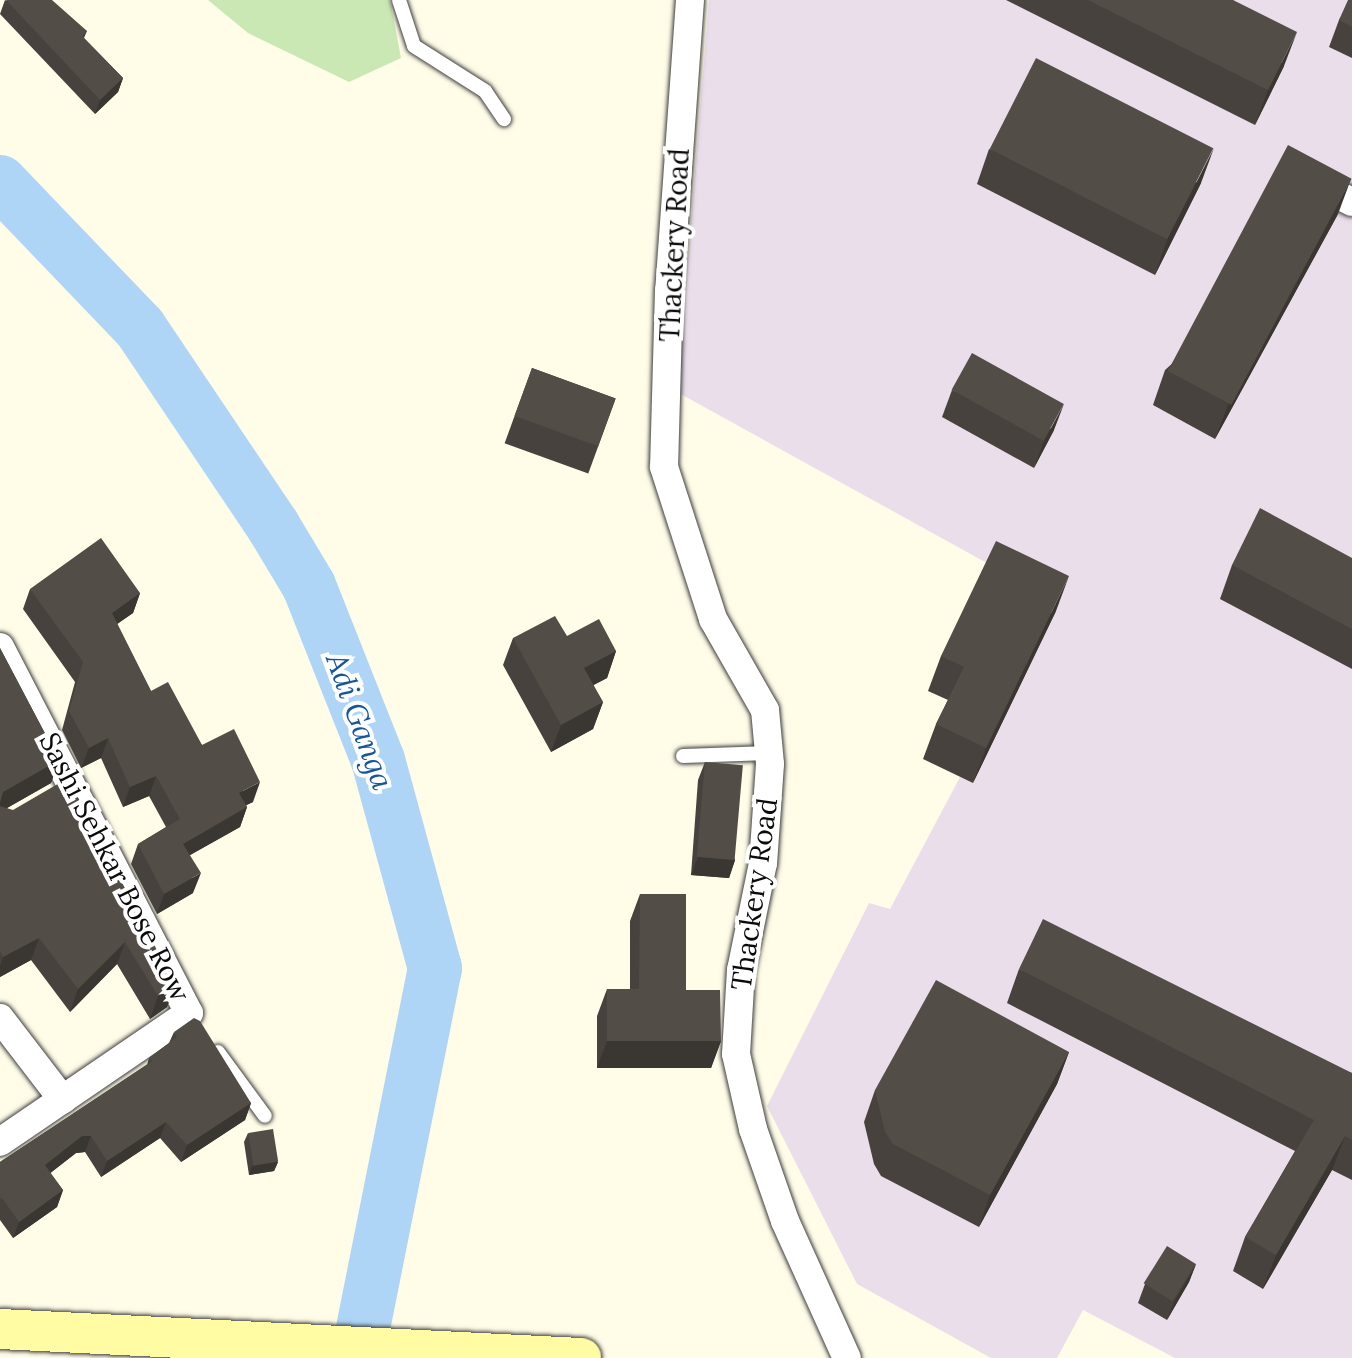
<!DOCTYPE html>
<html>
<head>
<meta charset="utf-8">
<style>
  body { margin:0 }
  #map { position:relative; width:1352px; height:1358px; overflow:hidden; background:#fffce8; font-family:Lora,serif }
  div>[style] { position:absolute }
  .industrial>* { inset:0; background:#eadeea }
  .green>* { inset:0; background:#cae8b3 }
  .river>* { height:54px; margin:-27px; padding:0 27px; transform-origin:27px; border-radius:27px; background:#aed5f6 }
  .roads { filter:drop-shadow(0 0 2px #3e3e3e) drop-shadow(0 0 2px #3e3e3e) }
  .lane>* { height:14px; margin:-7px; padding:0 7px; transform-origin:7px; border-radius:7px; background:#fff }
  .street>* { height:28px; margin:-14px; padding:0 14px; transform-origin:14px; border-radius:14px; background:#fff }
  .secondary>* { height:40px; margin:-20px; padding:0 20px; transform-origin:20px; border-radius:20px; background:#fffca3 }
  .wall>* { inset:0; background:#47423d; transform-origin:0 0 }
  .shaded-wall>* { inset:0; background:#3a3632 }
  .building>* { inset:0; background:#534d47; transform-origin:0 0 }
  span { translate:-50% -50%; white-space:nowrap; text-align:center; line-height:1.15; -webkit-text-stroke:8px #fff; paint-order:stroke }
  .street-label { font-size:28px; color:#0b0b0b }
  .water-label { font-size:30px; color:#16569b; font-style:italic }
</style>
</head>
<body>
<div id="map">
  <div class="industrial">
    <i style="clip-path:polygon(709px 0,1352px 0,1352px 1358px,1175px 1358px,1083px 1310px,1057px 1358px,991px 1358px,857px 1284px,767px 1106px,869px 903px,890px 909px,1054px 600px,677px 392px)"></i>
  </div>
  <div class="green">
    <i style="clip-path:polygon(208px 0,390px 0,401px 58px,349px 82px,248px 33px)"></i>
  </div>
  <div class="river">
    <i style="left:0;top:182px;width:202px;rotate:46.2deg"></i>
    <i style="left:140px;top:328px;width:239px;rotate:56.1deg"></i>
    <i style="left:273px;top:526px;width:70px;rotate:59deg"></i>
    <i style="left:309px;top:586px;width:187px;rotate:68.4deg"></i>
    <i style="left:378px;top:760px;width:216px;rotate:74.7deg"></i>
    <i style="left:435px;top:968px;width:398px;rotate:101.3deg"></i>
  </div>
  <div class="roads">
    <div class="lane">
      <i style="left:399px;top:0;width:48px;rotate:71.9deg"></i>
      <i style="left:414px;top:46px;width:84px;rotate:32.4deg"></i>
      <i style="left:485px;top:91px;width:34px;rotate:56deg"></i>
      <i style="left:683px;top:756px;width:86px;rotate:-2deg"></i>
      <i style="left:218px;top:1052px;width:79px;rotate:53.7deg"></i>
    </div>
    <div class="street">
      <i style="left:690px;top:0;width:291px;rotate:94.1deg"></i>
      <i style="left:669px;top:290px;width:177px;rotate:91.6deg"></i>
      <i style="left:664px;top:467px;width:160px;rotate:72.1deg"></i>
      <i style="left:713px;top:619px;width:105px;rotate:60.3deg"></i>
      <i style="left:765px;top:710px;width:54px;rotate:84.7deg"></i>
      <i style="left:770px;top:764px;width:99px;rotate:94deg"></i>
      <i style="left:763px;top:863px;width:109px;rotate:101.6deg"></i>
      <i style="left:741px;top:970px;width:84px;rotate:93.4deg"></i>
      <i style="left:736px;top:1054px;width:77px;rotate:77.2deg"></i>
      <i style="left:753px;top:1129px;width:97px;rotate:70.8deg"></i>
      <i style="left:785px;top:1221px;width:150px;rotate:65.7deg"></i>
      <i style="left:1309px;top:180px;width:48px;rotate:27.1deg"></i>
      <i style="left:0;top:647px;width:412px;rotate:62.7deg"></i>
      <i style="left:189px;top:1013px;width:229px;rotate:145.7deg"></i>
      <i style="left:0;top:1018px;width:103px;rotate:52.5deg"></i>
    </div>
    <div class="secondary">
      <i style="left:0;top:1329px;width:582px;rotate:2.86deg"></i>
    </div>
  </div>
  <div class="wall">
    <i style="clip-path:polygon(5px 0,87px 31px,84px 38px,123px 78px,118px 92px,95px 114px,0 14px)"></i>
    <i style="clip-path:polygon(1006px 0,1233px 0,1284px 66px,1255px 125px)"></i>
    <i style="clip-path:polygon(1352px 0,1352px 58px,1329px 47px,1339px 20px)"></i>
    <i style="clip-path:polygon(989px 149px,1201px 183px,1155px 275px,977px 184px)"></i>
    <i style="clip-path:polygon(1338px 214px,1215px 439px,1153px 405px,1165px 370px)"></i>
    <i style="left:532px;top:368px;width:89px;height:80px;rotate:20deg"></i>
    <i style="clip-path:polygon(952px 390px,1054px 430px,1034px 468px,942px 417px)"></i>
    <i style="clip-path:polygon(1352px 558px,1352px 669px,1220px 599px,1232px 565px)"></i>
    <i style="clip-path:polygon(30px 589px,140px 593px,133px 613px,117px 624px,151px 691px,202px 745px,253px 802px,246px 805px,247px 807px,240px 827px,190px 855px,193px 893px,157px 914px,131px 864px,138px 844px,166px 827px,149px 796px,123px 807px,101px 758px,81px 768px,62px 730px,75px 682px,23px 609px)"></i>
    <i style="clip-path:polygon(1056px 611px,973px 783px,923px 759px,936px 724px,948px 700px,928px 691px,941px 656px)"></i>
    <i style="clip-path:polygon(567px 636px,616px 651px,607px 678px,593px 685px,603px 702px,593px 729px,551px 752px,503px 665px,513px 638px)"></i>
    <i style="clip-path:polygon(0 648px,59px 760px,51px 783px,7px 808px,175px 985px,167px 1007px,150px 1019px,117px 964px,70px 1012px,31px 960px,0 977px)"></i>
    <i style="clip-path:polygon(705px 762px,735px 860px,729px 878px,691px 875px,698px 780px)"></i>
    <i style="clip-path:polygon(640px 894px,686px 990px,721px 1041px,711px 1068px,597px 1068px,597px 1016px,607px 989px,630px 989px,630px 921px)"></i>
    <i style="clip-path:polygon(1019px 969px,1352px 1073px,1352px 1180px,1332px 1170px,1263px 1289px,1233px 1271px,1245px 1237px,1295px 1151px,1007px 1003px)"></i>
    <i style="clip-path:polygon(174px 1032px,251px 1103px,245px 1120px,181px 1162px,160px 1138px,101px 1177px,85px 1152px,76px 1153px,50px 1173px,63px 1190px,57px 1207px,13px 1238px,0 1220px,0 1162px,147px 1065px,149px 1058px,169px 1043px)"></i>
    <i style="clip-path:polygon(1069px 1052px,1057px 1084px,979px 1227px,881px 1176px,874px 1164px,864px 1122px,875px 1090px)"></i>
    <i style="clip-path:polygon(248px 1133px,278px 1162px,274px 1171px,249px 1175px,244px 1142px)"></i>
    <i style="clip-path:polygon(1196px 1264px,1189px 1282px,1167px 1320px,1138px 1303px,1145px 1284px)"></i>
  </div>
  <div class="shaded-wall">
    <i style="clip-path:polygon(1297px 32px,1284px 66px,1255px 125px,1268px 90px)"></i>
    <i style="clip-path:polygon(123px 78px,118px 92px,95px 114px,100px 100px)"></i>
    <i style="clip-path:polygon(1214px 148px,1201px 183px,1155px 275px,1167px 240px)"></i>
    <i style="clip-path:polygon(1351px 179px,1338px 214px,1215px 439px,1228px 405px)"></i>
    <i style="clip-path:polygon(1064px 404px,1054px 430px,1034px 468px,1044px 441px)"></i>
    <i style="clip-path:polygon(1069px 576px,1056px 611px,973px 783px,986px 748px)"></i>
    <i style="clip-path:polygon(140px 593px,133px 613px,104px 633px,112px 613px)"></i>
    <i style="clip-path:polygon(616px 651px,607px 678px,575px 695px,584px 668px)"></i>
    <i style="clip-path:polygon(603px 702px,593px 729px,551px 752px,561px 725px)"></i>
    <i style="clip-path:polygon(108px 738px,101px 758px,81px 768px,89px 748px)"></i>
    <i style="clip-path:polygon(59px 760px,51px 783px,0 812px,0 802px,3px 792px)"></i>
    <i style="clip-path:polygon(156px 776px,149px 796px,123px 807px,130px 787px)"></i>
    <i style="clip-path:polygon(260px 782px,253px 802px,232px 812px,239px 793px)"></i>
    <i style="clip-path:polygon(247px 807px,240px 827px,176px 863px,183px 844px)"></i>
    <i style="clip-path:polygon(698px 857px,735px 860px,729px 878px,691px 875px)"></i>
    <i style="clip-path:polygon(201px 873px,193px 893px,157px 914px,164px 894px)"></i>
    <i style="clip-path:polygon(39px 938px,31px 960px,0 977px,0 966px,3px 957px)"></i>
    <i style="clip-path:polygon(125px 942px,117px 964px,70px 1012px,78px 989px)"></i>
    <i style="clip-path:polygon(175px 985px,167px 1007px,150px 1019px,158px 996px)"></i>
    <i style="clip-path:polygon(607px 1041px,721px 1041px,711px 1068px,597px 1068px)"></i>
    <i style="clip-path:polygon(1069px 1052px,1057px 1084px,979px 1227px,990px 1195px)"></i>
    <i style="clip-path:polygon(251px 1103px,245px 1120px,181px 1162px,187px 1145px)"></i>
    <i style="clip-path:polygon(166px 1122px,160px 1138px,101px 1177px,107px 1161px)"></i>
    <i style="clip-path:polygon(82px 1136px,91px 1136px,85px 1152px,76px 1153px,39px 1182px,45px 1165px)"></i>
    <i style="clip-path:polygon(1345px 1136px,1332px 1170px,1263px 1289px,1276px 1255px)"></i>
    <i style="clip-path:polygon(278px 1162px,274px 1171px,249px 1175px,252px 1166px)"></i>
    <i style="clip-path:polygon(63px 1190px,57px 1207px,13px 1238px,19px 1222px)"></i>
    <i style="clip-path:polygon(1196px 1264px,1189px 1282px,1167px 1320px,1174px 1302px)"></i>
  </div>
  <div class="building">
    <i style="clip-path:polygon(6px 0,52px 0,87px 31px,82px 36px,123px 78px,100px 100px)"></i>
    <i style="clip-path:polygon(1088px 0,1233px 0,1297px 32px,1268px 90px)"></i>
    <i style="clip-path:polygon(1348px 0,1352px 0,1352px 27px,1339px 20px)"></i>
    <i style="left:1036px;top:58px;width:199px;height:102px;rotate:27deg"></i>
    <i style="left:1288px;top:145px;width:72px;height:256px;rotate:28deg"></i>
    <i style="left:972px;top:353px;width:105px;height:42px;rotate:29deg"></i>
    <i style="left:532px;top:368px;width:89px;height:51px;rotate:20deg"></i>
    <i style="clip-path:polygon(1260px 508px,1352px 558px,1352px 629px,1232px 565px)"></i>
    <i style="clip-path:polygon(101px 538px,140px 593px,112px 613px,151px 691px,168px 682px,202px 745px,234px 729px,260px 782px,239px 793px,247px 807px,183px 844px,201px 873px,164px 894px,138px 844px,180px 819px,156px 776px,130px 787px,108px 738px,89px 748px,69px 711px,83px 662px,30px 589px)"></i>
    <i style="clip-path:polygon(996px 541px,1069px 576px,986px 748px,936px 724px,964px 667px,941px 656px)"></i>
    <i style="clip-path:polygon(555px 616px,567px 636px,599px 619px,616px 651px,584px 668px,603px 702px,561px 725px,513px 638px)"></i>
    <i style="clip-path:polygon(0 648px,59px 760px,3px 792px,0 803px)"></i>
    <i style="left:705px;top:762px;width:38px;height:95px;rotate:5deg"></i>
    <i style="clip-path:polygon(68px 778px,175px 985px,158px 996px,125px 942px,78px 989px,39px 938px,3px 957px,0 951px,0 806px,13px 810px)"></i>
    <i style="clip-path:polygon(640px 894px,686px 894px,686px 990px,720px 990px,721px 1041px,607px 1041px,607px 989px,639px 989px)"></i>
    <i style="clip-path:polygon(1043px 919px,1352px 1073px,1352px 1140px,1345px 1136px,1276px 1255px,1245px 1237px,1314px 1120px,1019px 969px)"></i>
    <i style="clip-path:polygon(936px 980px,1069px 1052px,990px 1195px,893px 1144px,885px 1132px,875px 1090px)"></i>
    <i style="clip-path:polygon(194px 1018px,200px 1021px,251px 1103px,187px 1145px,166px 1122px,107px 1161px,91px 1136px,82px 1136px,45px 1165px,63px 1190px,19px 1222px,2px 1198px,0 1199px,0 1162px,152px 1061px,149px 1058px,177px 1037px,174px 1032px)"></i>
    <i style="left:273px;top:1129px;width:33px;height:25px;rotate:81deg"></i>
    <i style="left:1167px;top:1246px;width:34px;height:44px;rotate:32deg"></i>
  </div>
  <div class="street-label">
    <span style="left:674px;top:245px;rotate:-87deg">Thackery Road</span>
    <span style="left:115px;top:867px;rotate:63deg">Sashi Sehkar Bose Row</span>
    <span style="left:754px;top:894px;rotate:-82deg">Thackery Road</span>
  </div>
  <div class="water-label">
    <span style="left:360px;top:721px;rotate:70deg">Adi Ganga</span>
  </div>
</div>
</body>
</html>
